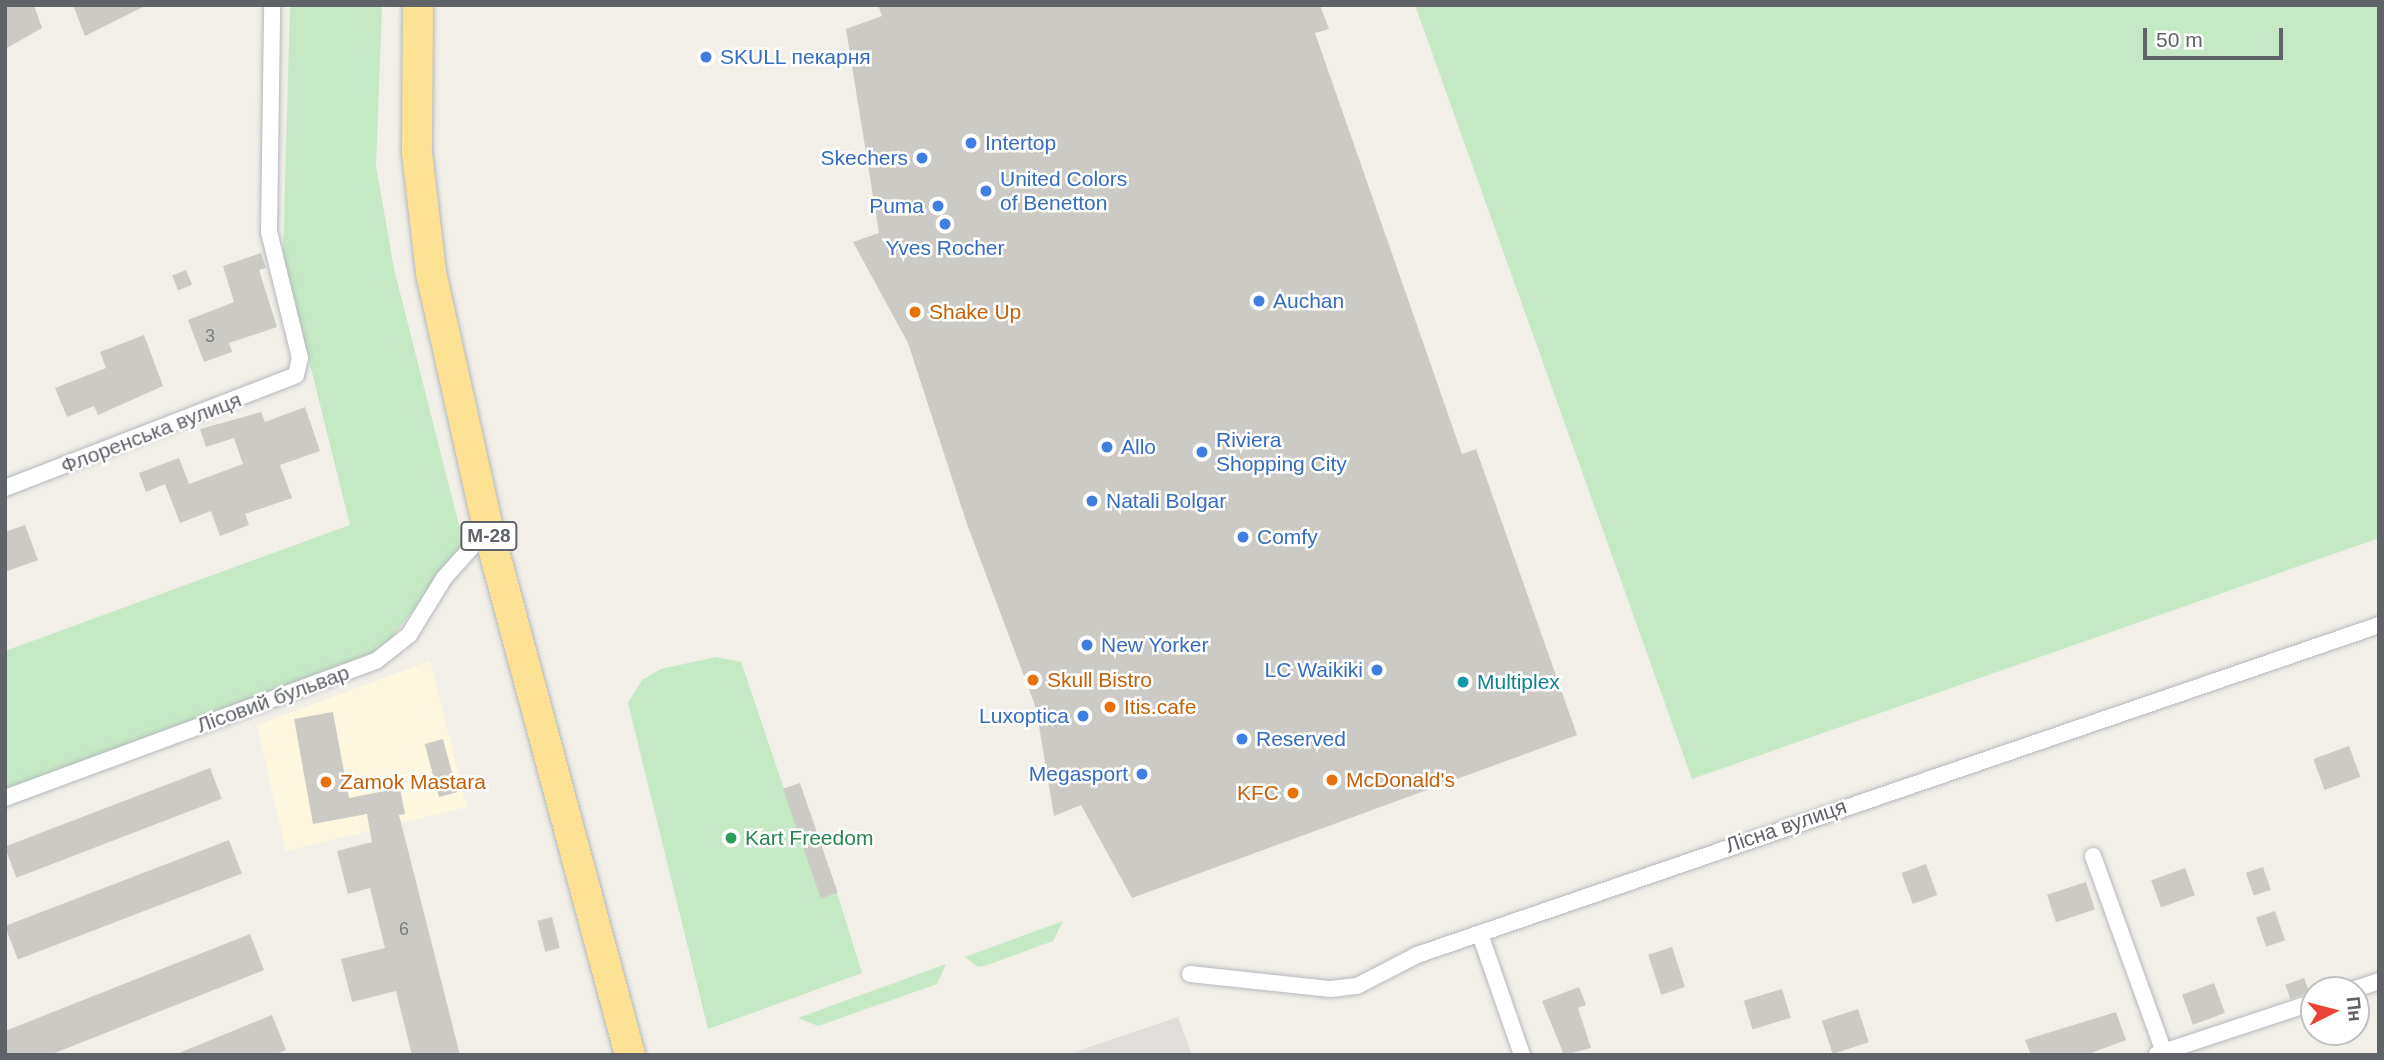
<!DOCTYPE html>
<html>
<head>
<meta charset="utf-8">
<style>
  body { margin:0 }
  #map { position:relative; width:2384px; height:1060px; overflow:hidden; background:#f1efe8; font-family:Arial,sans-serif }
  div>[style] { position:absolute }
  .commercial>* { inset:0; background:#fef7e0 }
  .industrial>* { inset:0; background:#e0deda }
  .green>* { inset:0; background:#c5e8c5 }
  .building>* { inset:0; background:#cccac5; transform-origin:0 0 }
  .roads { filter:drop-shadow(0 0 2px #b5b8bc) drop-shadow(0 0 2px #b5b8bc) }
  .street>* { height:16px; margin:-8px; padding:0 8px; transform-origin:8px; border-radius:8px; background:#fff }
  .highway>* { height:30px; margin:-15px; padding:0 15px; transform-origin:15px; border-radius:15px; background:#fde293 }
  .dots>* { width:19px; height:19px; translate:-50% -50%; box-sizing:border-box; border:4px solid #fff; border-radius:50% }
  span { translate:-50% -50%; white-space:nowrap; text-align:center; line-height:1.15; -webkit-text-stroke:5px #fff; paint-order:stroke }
  .number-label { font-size:18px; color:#7a7d7f }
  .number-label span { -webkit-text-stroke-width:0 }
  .shield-label span { padding:2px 5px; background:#fff; border:2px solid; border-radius:5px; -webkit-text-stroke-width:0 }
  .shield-label { font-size:19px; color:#5f6368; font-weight:700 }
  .shop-label { font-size:21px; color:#366cbe }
  .left { translate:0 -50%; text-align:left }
  .right { translate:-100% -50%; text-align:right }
  .food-label { font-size:21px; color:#c56008 }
  .street-label { font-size:21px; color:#5f6368 }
  .culture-label { font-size:21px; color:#0d838f }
  .leisure-label { font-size:21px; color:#27864d }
  .frame { position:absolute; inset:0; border:7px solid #5f6368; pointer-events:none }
  .north { position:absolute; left:2300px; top:976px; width:70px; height:70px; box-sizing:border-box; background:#fff; border:2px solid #bfc1c3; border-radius:50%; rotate:84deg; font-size:19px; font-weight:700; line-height:28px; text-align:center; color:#5f6368 }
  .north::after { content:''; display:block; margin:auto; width:24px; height:32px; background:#ea4335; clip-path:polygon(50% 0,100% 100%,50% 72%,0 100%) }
  .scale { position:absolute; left:2143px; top:28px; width:140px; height:32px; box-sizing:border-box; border:4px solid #5f6368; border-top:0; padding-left:9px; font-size:21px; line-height:24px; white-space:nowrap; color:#5f6368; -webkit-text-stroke:5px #fff; paint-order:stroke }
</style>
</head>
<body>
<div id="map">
  <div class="commercial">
    <i style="clip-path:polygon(430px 661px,467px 807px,286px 851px,257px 725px)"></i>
  </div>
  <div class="industrial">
    <i style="clip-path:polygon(1178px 1017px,1192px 1055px,1066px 1055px)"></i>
  </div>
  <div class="green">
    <i style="clip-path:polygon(290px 5px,382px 5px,376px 166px,394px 269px,464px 545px,383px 649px,5px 792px,5px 651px,350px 525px,283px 256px)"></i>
    <i style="clip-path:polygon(1415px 5px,2379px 5px,2379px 538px,1692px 779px)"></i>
    <i style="clip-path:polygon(716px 657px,741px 662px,821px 898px,837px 893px,862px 973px,708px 1029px,628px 703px,642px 680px,661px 669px)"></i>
    <i style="clip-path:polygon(1063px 921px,1053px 941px,987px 965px,978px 967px,965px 957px)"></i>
    <i style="clip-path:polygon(946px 964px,937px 984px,818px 1026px,798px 1018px)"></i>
  </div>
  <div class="building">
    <i style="clip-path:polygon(5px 5px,34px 5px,42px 28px,5px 49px)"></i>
    <i style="clip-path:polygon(73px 5px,143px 5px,143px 7px,85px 36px)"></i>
    <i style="clip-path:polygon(878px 5px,1320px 5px,1329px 29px,1315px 33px,1462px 454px,1476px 449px,1577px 735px,1132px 898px,1081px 805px,1054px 816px,1036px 708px,967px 524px,908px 343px,853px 242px,879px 233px,846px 29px,882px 16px)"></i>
    <i style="clip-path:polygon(261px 253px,266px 268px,259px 270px,277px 327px,229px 343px,232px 352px,204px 362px,188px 320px,234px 302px,223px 266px)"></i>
    <i style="left:186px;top:270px;width:16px;height:15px;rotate:68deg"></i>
    <i style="clip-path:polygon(144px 335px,163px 386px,98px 415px,94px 406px,67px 417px,55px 388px,106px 368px,100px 352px)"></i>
    <i style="clip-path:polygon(305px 407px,320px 451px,280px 465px,292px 498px,245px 514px,249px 525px,220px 536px,211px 511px,180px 523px,165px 484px,146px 492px,139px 473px,179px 458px,189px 484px,243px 464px,234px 438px,206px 447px,200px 429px,261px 412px,265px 422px)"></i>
    <i style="clip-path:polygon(25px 525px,38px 560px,5px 572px,5px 532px)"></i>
    <i style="clip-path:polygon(333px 712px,349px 798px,400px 788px,405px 814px,399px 815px,460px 1055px,412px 1055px,396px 991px,352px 1002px,341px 959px,385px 948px,370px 888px,348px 894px,337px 851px,372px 842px,367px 814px,313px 824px,294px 719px)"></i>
    <i style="left:443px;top:739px;width:55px;height:19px;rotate:75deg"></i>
    <i style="left:2349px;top:746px;width:33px;height:38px;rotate:70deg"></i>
    <i style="left:210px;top:768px;width:33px;height:220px;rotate:69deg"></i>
    <i style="left:800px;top:783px;width:116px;height:18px;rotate:71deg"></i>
    <i style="left:229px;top:840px;width:36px;height:240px;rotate:69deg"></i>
    <i style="left:1926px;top:864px;width:33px;height:26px;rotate:70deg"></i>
    <i style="left:2263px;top:867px;width:24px;height:18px;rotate:71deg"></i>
    <i style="left:2185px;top:868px;width:29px;height:36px;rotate:70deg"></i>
    <i style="left:2086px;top:882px;width:29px;height:41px;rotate:72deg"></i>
    <i style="left:2275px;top:911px;width:31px;height:20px;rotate:71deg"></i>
    <i style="left:552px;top:917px;width:32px;height:15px;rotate:76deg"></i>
    <i style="clip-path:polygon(250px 934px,264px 970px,50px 1055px,5px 1055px,5px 1031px)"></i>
    <i style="left:1672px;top:947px;width:42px;height:25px;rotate:72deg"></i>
    <i style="left:2304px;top:978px;width:15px;height:20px;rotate:70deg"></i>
    <i style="left:2214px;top:983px;width:32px;height:34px;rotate:70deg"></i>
    <i style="clip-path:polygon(1579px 987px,1586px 1005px,1578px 1008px,1591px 1048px,1564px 1055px,1542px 1001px)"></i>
    <i style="left:1782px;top:989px;width:30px;height:40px;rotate:73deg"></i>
    <i style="left:1858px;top:1009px;width:35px;height:38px;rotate:72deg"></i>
    <i style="clip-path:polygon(2116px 1012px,2126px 1040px,2086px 1055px,2031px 1055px,2025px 1040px)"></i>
    <i style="clip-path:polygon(272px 1015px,286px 1050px,274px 1055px,174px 1055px)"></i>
  </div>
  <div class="roads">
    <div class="street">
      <i style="left:5px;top:488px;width:312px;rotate:-21.2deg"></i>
      <i style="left:296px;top:375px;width:17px;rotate:-77deg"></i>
      <i style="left:300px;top:358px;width:130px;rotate:-103.8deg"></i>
      <i style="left:269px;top:232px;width:227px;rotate:-89.2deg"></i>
      <i style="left:5px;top:798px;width:395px;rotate:-20.3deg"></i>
      <i style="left:376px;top:661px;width:42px;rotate:-38.2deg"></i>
      <i style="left:409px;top:635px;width:67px;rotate:-58.4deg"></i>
      <i style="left:444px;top:578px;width:66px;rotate:-48.1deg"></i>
      <i style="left:2093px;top:856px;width:208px;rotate:70.1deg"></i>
      <i style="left:1481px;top:937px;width:125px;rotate:70.8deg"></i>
      <i style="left:1190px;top:974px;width:142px;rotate:6.1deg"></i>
      <i style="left:1331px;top:989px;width:26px;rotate:-7deg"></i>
      <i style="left:1357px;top:986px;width:68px;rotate:-27.3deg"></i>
      <i style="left:1417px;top:955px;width:1017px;rotate:-18.93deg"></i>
      <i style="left:2352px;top:990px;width:28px;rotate:-18deg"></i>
      <i style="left:2157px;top:1054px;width:165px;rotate:-18.3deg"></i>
    </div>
    <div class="highway">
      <i style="left:418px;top:5px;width:148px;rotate:90.4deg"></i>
      <i style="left:417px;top:153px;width:121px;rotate:83.3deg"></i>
      <i style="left:431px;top:273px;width:262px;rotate:77.4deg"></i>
      <i style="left:488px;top:529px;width:545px;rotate:74.89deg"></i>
    </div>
  </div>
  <div class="dots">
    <i style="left:706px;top:57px;background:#3f7fe0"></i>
    <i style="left:971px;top:143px;background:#3f7fe0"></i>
    <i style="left:922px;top:158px;background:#3f7fe0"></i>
    <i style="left:986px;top:191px;background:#3f7fe0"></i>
    <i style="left:938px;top:206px;background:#3f7fe0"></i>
    <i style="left:945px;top:224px;background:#3f7fe0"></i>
    <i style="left:1259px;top:301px;background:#3f7fe0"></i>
    <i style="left:915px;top:312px;background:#e8710a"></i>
    <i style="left:1107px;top:447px;background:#3f7fe0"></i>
    <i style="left:1202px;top:452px;background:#3f7fe0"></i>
    <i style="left:1092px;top:501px;background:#3f7fe0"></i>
    <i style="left:1243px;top:537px;background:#3f7fe0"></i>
    <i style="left:1087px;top:645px;background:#3f7fe0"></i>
    <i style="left:1377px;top:670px;background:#3f7fe0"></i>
    <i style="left:1033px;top:680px;background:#e8710a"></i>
    <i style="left:1463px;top:682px;background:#0f9aa8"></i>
    <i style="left:1110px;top:707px;background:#e8710a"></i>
    <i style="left:1083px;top:716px;background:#3f7fe0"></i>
    <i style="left:1242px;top:739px;background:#3f7fe0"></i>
    <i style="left:1142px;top:774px;background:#3f7fe0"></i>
    <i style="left:1332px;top:780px;background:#e8710a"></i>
    <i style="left:326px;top:782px;background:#e8710a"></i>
    <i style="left:1293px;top:793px;background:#e8710a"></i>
    <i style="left:731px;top:838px;background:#2e9e5b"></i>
  </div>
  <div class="number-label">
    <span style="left:210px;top:336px">3</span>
    <span style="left:404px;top:929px">6</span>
  </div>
  <div class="shield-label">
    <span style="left:489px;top:536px">М-28</span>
  </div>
  <div class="shop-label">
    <span class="left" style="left:720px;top:57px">SKULL пекарня</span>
    <span class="left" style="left:985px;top:143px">Intertop</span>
    <span class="right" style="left:908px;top:158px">Skechers</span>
    <span class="left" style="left:1000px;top:191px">United Colors<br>of Benetton</span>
    <span class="right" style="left:924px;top:206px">Puma</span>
    <span style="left:945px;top:248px">Yves Rocher</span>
    <span class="left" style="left:1273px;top:301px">Auchan</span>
    <span class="left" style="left:1216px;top:452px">Riviera<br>Shopping City</span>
    <span class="left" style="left:1121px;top:447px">Allo</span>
    <span class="left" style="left:1106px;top:501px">Natali Bolgar</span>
    <span class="left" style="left:1257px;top:537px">Comfy</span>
    <span class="left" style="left:1101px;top:645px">New Yorker</span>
    <span class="right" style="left:1363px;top:670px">LC Waikiki</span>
    <span class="right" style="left:1069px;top:716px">Luxoptica</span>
    <span class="left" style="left:1256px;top:739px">Reserved</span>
    <span class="right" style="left:1128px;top:774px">Megasport</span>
  </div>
  <div class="food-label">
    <span class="left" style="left:929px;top:312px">Shake Up</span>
    <span class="left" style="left:1047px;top:680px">Skull Bistro</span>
    <span class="left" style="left:1124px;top:707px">Itis.cafe</span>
    <span class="left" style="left:1346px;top:780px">McDonald's</span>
    <span class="left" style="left:340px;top:782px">Zamok Mastara</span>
    <span class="right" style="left:1279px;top:793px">KFC</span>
  </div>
  <div class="street-label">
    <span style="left:151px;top:433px;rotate:-21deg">Флоренська вулиця</span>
    <span style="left:273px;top:699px;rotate:-20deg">Лісовий бульвар</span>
    <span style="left:1786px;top:826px;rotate:-19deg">Лісна вулиця</span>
  </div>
  <div class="culture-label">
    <span class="left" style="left:1477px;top:682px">Multiplex</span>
  </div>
  <div class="leisure-label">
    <span class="left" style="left:745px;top:838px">Kart Freedom</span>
  </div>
  <div class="frame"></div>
  <div class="north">Пн</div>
  <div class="scale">50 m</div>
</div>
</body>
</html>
